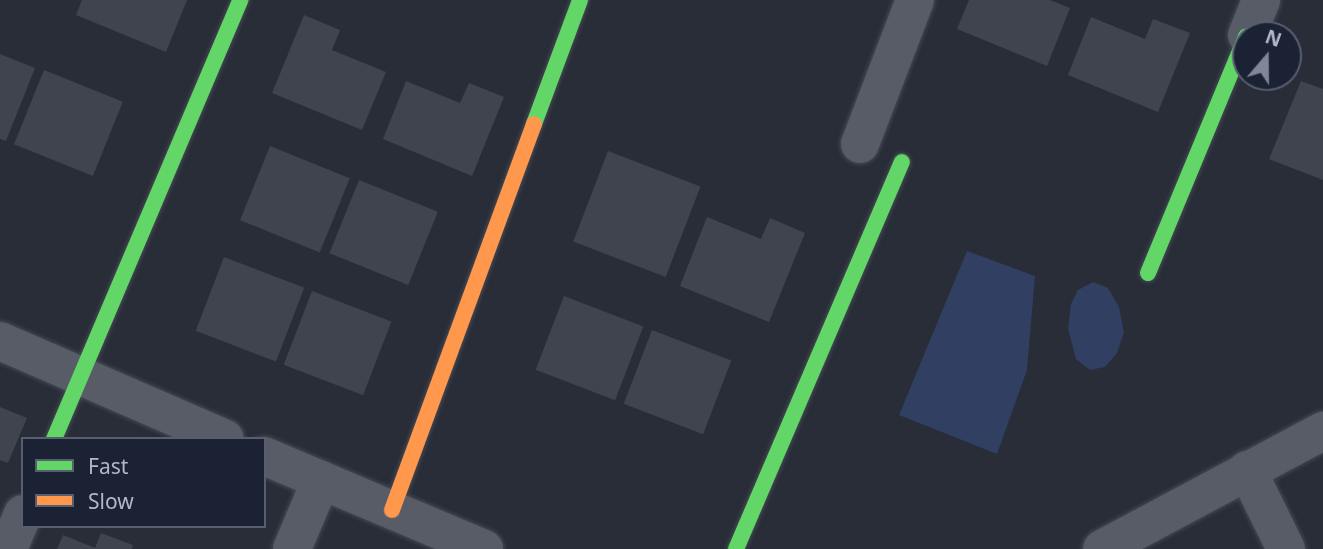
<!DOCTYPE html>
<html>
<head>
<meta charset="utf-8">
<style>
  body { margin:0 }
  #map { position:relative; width:1323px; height:549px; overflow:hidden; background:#282d38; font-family:"Noto Sans",sans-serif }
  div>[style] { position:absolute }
  .water>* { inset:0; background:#303f62 }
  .building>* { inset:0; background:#40444e; transform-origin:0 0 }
  .roads { filter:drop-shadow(0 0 2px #444851) drop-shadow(0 0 2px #444851) }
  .street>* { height:38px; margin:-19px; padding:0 19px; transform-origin:19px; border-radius:19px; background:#585c66 }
  .fast>* { height:16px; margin:-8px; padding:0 8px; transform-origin:8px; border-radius:8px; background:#63d668 }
  .slow>* { height:16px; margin:-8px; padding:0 8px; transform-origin:8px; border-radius:8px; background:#ff974d }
  span { translate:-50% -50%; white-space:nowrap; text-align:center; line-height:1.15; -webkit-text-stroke:5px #1a2234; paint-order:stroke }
  .legend { position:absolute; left:21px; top:437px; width:245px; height:91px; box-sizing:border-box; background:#1a2234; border:2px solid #565e70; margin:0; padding:9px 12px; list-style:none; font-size:21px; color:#b1b8ca }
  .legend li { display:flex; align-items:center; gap:14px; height:35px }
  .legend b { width:35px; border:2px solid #565e70 }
  .north { position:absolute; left:1232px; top:21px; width:70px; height:70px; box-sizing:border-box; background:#1a2234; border:2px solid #565e70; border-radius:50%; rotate:20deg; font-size:19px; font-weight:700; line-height:28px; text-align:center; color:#b1b8ca }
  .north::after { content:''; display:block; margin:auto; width:24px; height:32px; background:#818797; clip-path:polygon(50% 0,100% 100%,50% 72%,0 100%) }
</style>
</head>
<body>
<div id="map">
  <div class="water">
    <i style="clip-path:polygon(967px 251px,1035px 276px,1027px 370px,997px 454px,899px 415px)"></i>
    <i style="clip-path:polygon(1093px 282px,1108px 288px,1119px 307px,1124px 332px,1117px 353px,1105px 367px,1090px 370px,1076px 359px,1068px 329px,1071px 304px,1078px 290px)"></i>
  </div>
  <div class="building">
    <i style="clip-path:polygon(82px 0,187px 0,166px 52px,76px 15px)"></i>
    <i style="clip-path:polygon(969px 0,1050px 0,1070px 8px,1047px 66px,957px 29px)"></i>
    <i style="clip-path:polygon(304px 15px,340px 30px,332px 50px,386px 72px,362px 130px,272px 93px)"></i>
    <i style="clip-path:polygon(1091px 17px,1145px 39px,1153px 19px,1190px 33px,1158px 112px,1068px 75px)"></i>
    <i style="clip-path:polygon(0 54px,35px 68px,6px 141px,0 139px)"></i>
    <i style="left:44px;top:70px;width:85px;height:80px;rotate:22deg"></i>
    <i style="clip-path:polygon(406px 81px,460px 103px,469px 83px,504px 97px,472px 176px,383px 139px)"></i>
    <i style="clip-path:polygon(1301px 81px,1323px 89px,1323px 180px,1269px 159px)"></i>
    <i style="left:270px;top:146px;width:86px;height:80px;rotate:22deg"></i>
    <i style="left:608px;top:151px;width:99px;height:97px;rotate:21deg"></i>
    <i style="left:359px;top:180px;width:85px;height:79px;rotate:22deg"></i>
    <i style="clip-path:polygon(707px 217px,761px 239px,770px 218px,805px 233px,769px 322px,680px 286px)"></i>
    <i style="left:224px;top:257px;width:86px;height:79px;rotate:21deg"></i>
    <i style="left:312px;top:291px;width:85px;height:79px;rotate:21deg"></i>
    <i style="left:564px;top:296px;width:85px;height:79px;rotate:21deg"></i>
    <i style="left:652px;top:330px;width:85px;height:79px;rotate:21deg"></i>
    <i style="clip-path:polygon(0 407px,27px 418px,8px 463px,0 460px)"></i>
    <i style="clip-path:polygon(101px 533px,133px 545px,132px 549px,57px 549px,63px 535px,95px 548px)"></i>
  </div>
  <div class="roads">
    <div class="street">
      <i style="left:1247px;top:35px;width:38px;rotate:-68deg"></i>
      <i style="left:860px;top:144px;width:154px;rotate:-69.1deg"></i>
      <i style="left:0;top:341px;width:245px;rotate:23.5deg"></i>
      <i style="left:264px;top:456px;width:239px;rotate:22.9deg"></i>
      <i style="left:1247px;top:470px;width:88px;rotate:63.7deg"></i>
      <i style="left:8px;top:549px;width:38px;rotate:-67deg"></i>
      <i style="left:292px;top:549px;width:75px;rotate:-67.2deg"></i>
      <i style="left:1102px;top:549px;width:251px;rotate:-28.1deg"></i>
    </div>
    <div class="fast">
      <i style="left:534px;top:124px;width:132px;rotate:-69.6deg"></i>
      <i style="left:1148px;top:273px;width:256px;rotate:-67.5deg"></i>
      <i style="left:54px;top:439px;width:477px;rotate:-67deg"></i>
      <i style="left:736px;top:549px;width:421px;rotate:-66.8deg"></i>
    </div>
    <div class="slow">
      <i style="left:392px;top:510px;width:411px;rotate:-69.8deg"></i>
    </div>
  </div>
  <ul class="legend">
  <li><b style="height:9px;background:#63d668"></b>Fast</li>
  <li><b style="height:9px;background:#ff974d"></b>Slow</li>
  </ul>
  <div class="north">N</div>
</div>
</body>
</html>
